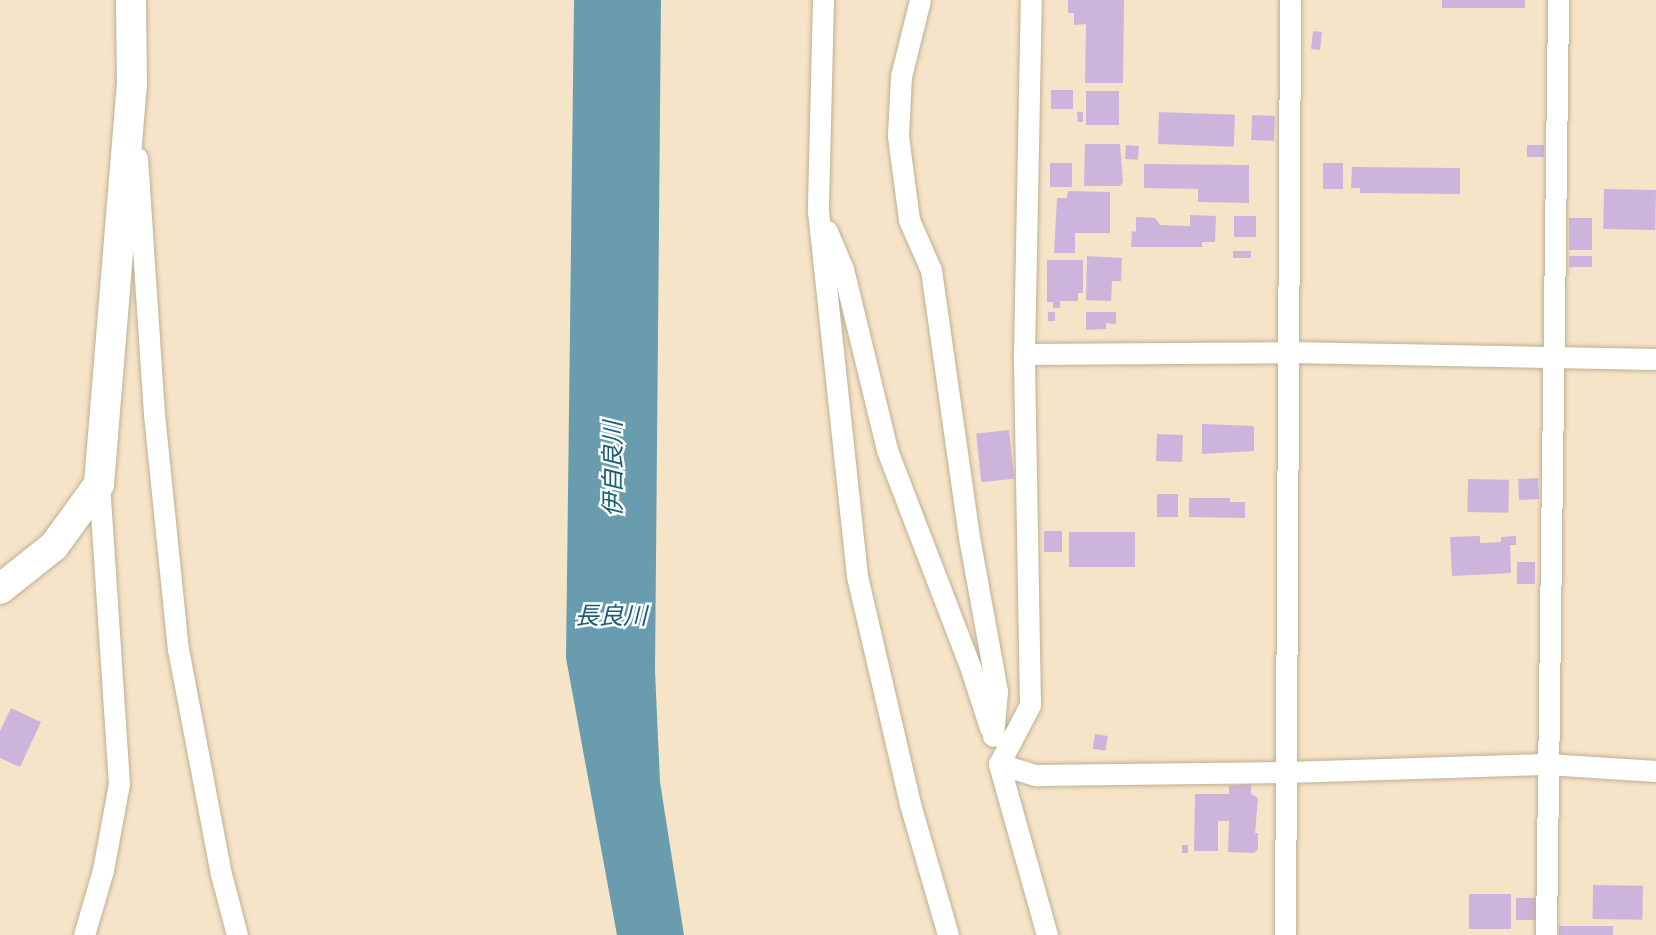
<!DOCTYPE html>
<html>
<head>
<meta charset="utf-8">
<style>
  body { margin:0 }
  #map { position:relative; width:1656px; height:935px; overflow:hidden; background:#f6e4c8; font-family:Ubuntu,"Noto Sans JP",sans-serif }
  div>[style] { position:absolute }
  .water>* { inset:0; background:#689cae }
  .building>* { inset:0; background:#cdb4dc; transform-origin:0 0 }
  .roads { filter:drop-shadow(0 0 2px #bfaf93) drop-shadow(0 0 2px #bfaf93) }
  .street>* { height:21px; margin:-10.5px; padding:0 10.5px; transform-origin:10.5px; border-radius:10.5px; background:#fff }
  .secondary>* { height:30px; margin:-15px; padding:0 15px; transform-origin:15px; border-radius:15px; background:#fff }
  span { translate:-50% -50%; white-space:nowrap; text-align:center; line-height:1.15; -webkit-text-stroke:5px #fff; paint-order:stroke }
  .water-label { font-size:24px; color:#195e72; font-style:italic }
</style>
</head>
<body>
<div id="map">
  <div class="water">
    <i style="clip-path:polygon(574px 0,661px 0,655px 671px,660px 782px,684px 935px,617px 935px,566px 658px)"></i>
  </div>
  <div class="building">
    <i style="clip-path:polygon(1068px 0,1124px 0,1123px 83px,1085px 83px,1086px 24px,1074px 25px,1074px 13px,1068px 13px)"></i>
    <i style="left:1442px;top:0;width:83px;height:8px"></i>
    <i style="left:1313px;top:31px;width:9px;height:18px;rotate:6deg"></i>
    <i style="left:1051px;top:90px;width:22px;height:19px"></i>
    <i style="left:1086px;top:91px;width:33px;height:34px"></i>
    <i style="clip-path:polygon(1077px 112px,1083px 112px,1083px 122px,1078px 122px)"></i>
    <i style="left:1159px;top:112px;width:76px;height:32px;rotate:2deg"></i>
    <i style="left:1252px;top:115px;width:23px;height:25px;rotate:2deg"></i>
    <i style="clip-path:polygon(1085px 144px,1120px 144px,1123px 182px,1120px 186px,1084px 186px)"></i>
    <i style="left:1126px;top:145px;width:13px;height:14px;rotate:4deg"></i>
    <i style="left:1527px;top:145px;width:17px;height:12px"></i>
    <i style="left:1050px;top:163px;width:22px;height:24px"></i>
    <i style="left:1323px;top:163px;width:20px;height:26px"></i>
    <i style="clip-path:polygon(1144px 164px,1249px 165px,1249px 203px,1198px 202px,1198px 189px,1144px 188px)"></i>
    <i style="clip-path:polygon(1352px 167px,1460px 168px,1460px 194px,1360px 193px,1360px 188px,1351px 188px)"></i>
    <i style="left:1604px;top:189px;width:52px;height:40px;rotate:1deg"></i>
    <i style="clip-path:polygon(1068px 191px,1110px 192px,1110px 233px,1075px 233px,1075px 253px,1054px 253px,1057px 198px,1067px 198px)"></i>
    <i style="clip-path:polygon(1190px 215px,1216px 216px,1215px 242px,1202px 242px,1202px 247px,1131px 247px,1132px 231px,1136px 232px,1136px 217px,1155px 218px,1160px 225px,1190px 226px)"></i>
    <i style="left:1234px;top:216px;width:22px;height:21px"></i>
    <i style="left:1569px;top:218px;width:23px;height:32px"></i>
    <i style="left:1233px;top:251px;width:18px;height:7px"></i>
    <i style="clip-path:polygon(1087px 256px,1122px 258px,1121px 281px,1112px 281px,1111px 301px,1086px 300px)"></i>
    <i style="left:1569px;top:256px;width:23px;height:11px"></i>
    <i style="clip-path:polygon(1047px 260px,1083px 260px,1083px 293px,1078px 293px,1078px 301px,1060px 301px,1060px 308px,1053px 308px,1053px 302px,1047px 302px)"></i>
    <i style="left:1048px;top:312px;width:7px;height:9px"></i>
    <i style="clip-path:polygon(1086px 312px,1116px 312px,1116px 324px,1106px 323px,1106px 329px,1086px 330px)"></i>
    <i style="clip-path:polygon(1202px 424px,1254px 426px,1254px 451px,1202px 454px)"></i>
    <i style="left:1009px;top:430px;width:49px;height:33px;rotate:84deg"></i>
    <i style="left:1157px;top:434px;width:26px;height:27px;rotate:2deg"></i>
    <i style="left:1538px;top:478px;width:21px;height:20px;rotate:87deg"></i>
    <i style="left:1468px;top:479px;width:41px;height:33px;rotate:1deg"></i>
    <i style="left:1157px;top:494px;width:21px;height:23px"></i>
    <i style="clip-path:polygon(1189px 498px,1230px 498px,1230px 502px,1245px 502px,1245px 518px,1189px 517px)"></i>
    <i style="left:1044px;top:531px;width:18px;height:21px"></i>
    <i style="left:1069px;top:532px;width:66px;height:35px"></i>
    <i style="clip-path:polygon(1480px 536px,1480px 543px,1501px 542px,1501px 537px,1516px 536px,1516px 545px,1510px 545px,1511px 573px,1452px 576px,1450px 537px)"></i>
    <i style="left:1517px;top:562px;width:18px;height:22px"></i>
    <i style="clip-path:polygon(11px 708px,41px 722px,20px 767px,0 758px,0 731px)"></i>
    <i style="left:1095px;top:734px;width:13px;height:15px;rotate:9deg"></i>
    <i style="clip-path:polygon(1251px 784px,1251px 794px,1258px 798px,1255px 833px,1258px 833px,1258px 849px,1254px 853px,1228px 852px,1229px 821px,1218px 821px,1218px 851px,1194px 851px,1195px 794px,1229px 794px,1229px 786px)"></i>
    <i style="left:1182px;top:845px;width:6px;height:8px"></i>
    <i style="left:1593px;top:885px;width:50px;height:34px;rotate:1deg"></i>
    <i style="left:1469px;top:894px;width:42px;height:35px"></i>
    <i style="left:1516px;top:898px;width:20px;height:22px"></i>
    <i style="left:1559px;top:926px;width:54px;height:9px"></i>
  </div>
  <div class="roads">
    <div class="street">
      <i style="left:823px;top:0;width:211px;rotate:91.4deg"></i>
      <i style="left:818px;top:211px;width:367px;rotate:83.9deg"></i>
      <i style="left:857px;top:576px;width:234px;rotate:76.9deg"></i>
      <i style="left:910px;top:804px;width:136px;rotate:73.8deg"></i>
      <i style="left:920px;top:0;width:78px;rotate:104deg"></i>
      <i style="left:901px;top:76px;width:60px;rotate:92.9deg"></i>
      <i style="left:898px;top:136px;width:85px;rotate:82.5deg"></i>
      <i style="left:909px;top:220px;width:55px;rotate:66.3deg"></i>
      <i style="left:931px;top:270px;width:270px;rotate:81.9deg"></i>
      <i style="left:969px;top:537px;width:157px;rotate:79.7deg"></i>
      <i style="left:997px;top:691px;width:45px;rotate:95.1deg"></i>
      <i style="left:137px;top:158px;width:257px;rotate:86.2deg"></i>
      <i style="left:154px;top:414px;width:236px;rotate:84.2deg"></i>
      <i style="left:178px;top:649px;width:229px;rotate:79.2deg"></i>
      <i style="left:221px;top:874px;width:63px;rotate:75.3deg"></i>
      <i style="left:827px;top:231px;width:41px;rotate:67.2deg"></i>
      <i style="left:843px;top:269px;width:186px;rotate:76.3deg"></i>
      <i style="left:887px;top:450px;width:231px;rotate:69deg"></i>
      <i style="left:970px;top:666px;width:65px;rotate:72.1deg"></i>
      <i style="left:1024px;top:354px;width:265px;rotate:-0.4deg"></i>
      <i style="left:1289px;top:352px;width:367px;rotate:1.1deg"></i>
      <i style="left:999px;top:764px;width:67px;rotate:-62.3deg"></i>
      <i style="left:1030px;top:705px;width:351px;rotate:-91deg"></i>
      <i style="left:1024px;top:354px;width:354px;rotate:-88.9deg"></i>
      <i style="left:84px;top:935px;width:68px;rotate:-73.7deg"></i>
      <i style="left:103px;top:870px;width:87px;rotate:-79.5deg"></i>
      <i style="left:119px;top:784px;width:301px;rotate:-93.8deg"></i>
      <i style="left:1047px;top:935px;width:178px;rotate:-105.7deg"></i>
      <i style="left:999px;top:764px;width:39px;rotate:17deg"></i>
      <i style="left:1036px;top:775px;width:251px;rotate:-0.7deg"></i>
      <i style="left:1287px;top:772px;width:259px;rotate:-1.8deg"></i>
      <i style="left:1546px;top:764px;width:110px;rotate:3.6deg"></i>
      <i style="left:1285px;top:935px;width:935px;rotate:-89.69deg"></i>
      <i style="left:1546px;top:935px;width:935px;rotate:-89.26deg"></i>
    </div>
    <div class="secondary">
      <i style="left:0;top:589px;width:69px;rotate:-38.5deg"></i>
      <i style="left:54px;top:546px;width:77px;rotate:-54deg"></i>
      <i style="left:99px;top:484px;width:399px;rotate:-85.3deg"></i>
      <i style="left:132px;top:86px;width:86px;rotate:-90.7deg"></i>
    </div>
  </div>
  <div class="water-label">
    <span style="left:613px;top:469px;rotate:-90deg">伊自良川</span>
    <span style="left:611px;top:616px">長良川</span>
  </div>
</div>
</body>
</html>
